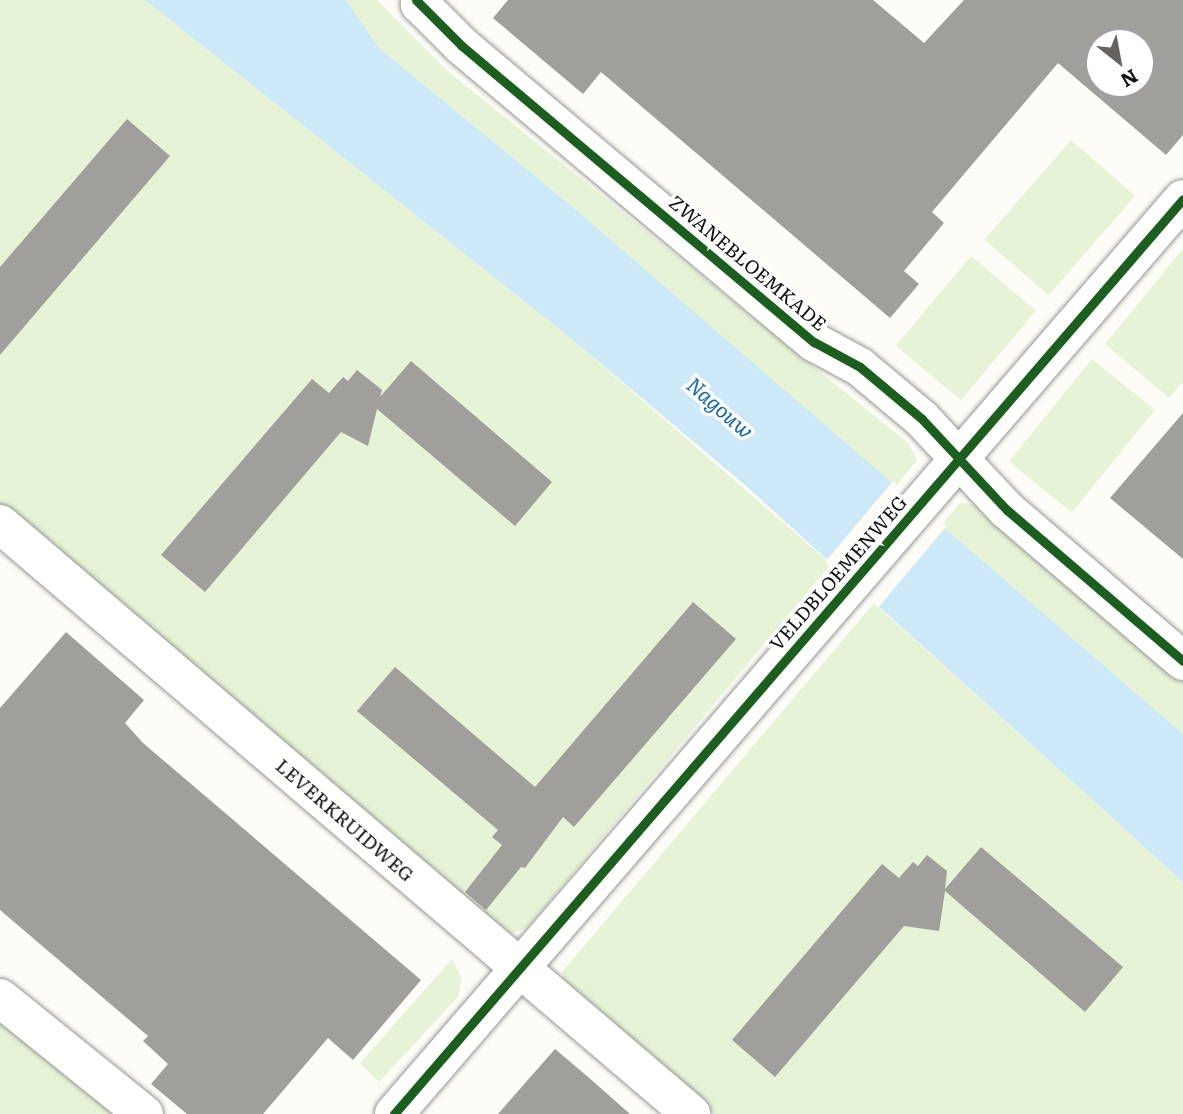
<!DOCTYPE html>
<html>
<head>
<meta charset="utf-8">
<style>
  body { margin:0 }
  #map { position:relative; width:1183px; height:1114px; overflow:hidden; background:#fdfcf7; font-family:Literata,serif }
  div>[style] { position:absolute }
  .green>* { inset:0; background:#e7f3d7; transform-origin:0 0 }
  .water>* { inset:0; background:#cde8f7 }
  .pier>* { inset:0; background:#fdfcf7; transform-origin:0 0 }
  .building>* { inset:0; background:#a19f9c }
  .roads { filter:drop-shadow(0 0 2px #979795) drop-shadow(0 0 2px #979795) }
  .minor>* { height:38px; margin:-19px; padding:0 19px; transform-origin:19px; border-radius:19px; background:#fffffe }
  .cycleway>* { height:9px; margin:-4.5px; padding:0 4.5px; transform-origin:4.5px; border-radius:4.5px; background:#1b5e20 }
  span { translate:-50% -50%; white-space:nowrap; text-align:center; line-height:1.15; -webkit-text-stroke:7px #fff; paint-order:stroke }
  .street-label { font-size:19px; color:#111 }
  .water-label { font-size:21px; color:#1768a6; font-style:italic }
  .north { position:absolute; left:1085px; top:28px; width:70px; height:70px; box-sizing:border-box; background:#fff; border:2px solid #a0a0a0; border-radius:50%; rotate:149deg; font-size:19px; font-weight:700; line-height:28px; text-align:center; color:#111 }
  .north::after { content:''; display:block; margin:auto; width:24px; height:32px; background:#646362; clip-path:polygon(50% 0,100% 100%,50% 72%,0 100%) }
</style>
</head>
<body>
<div id="map">
  <div class="green">
    <i style="clip-path:polygon(0 0,145px 0,568px 336px,831px 564px,528px 927px,508px 934px,0 508px)"></i>
    <i style="clip-path:polygon(346px 0,377px 0,449px 72px,908px 443px,917px 460px,895px 487px,568px 203px,380px 49px)"></i>
    <i style="left:1071px;top:140px;width:85px;height:132px;rotate:41deg"></i>
    <i style="clip-path:polygon(1183px 249px,1183px 382px,1169px 398px,1105px 344px)"></i>
    <i style="left:971px;top:256px;width:85px;height:117px;rotate:40deg"></i>
    <i style="left:1092px;top:359px;width:81px;height:132px;rotate:39deg"></i>
    <i style="clip-path:polygon(960px 503px,972px 504px,1183px 679px,1183px 734px,940px 526px)"></i>
    <i style="clip-path:polygon(874px 603px,1183px 882px,1183px 1114px,714px 1114px,567px 990px,562px 972px)"></i>
    <i style="clip-path:polygon(452px 959px,462px 979px,458px 997px,379px 1082px,360px 1063px)"></i>
    <i style="clip-path:polygon(0 1014px,120px 1114px,0 1114px)"></i>
  </div>
  <div class="water">
    <i style="clip-path:polygon(145px 0,346px 0,380px 49px,568px 203px,1183px 734px,1183px 882px,746px 486px,568px 336px)"></i>
  </div>
  <div class="pier">
    <i style="left:893px;top:481px;width:70px;height:106px;rotate:40deg"></i>
  </div>
  <div class="building">
    <i style="clip-path:polygon(evenodd,508px 0,873px 0,924px 43px,964px 0,1183px 0,1183px 135px,1166px 155px,1058px 63px,932px 212px,944px 223px,904px 271px,919px 284px,890px 318px,601px 72px,583px 94px,493px 18px,508px 0,1099px 42px,1141px 42px,1141px 84px,1099px 84px,1099px 42px)"></i>
    <i style="clip-path:polygon(127px 119px,170px 156px,0 355px,0 267px)"></i>
    <i style="clip-path:polygon(411px 361px,552px 482px,515px 526px,377px 409px,368px 446px,341px 432px,205px 592px,161px 555px,312px 379px,329px 393px,343px 377px,348px 381px,357px 370px,382px 390px,380px 397px)"></i>
    <i style="clip-path:polygon(1183px 413px,1183px 559px,1110px 498px)"></i>
    <i style="clip-path:polygon(693px 602px,736px 639px,574px 827px,563px 817px,525px 868px,521px 867px,486px 910px,465px 892px,502px 845px,492px 837px,498px 830px,357px 711px,395px 667px,535px 787px)"></i>
    <i style="clip-path:polygon(66px 632px,144px 700px,125px 723px,143px 743px,421px 980px,353px 1060px,328px 1038px,263px 1114px,187px 1114px,151px 1084px,168px 1064px,143px 1041px,148px 1036px,0 910px,0 708px)"></i>
    <i style="clip-path:polygon(981px 847px,1123px 967px,1085px 1012px,945px 891px,939px 931px,904px 926px,775px 1077px,732px 1040px,882px 864px,899px 878px,913px 862px,918px 866px,927px 855px,947px 871px,945px 889px)"></i>
    <i style="clip-path:polygon(555px 1049px,587px 1076px,630px 1114px,498px 1114px)"></i>
  </div>
  <div class="roads">
    <div class="minor">
      <i style="left:424px;top:0;width:6px;rotate:135deg"></i>
      <i style="left:420px;top:4px;width:59px;rotate:45deg"></i>
      <i style="left:462px;top:46px;width:460px;rotate:40.1deg"></i>
      <i style="left:814px;top:342px;width:52px;rotate:28.5deg"></i>
      <i style="left:860px;top:367px;width:81px;rotate:40deg"></i>
      <i style="left:922px;top:419px;width:125px;rotate:47deg"></i>
      <i style="left:1007px;top:510px;width:232px;rotate:40.6deg"></i>
      <i style="left:0;top:524px;width:909px;rotate:40.49deg"></i>
      <i style="left:0;top:998px;width:185px;rotate:38.9deg"></i>
      <i style="left:394px;top:1114px;width:1208px;rotate:-49.23deg"></i>
    </div>
  </div>
  <div class="cycleway">
    <i style="left:416px;top:0;width:65px;rotate:45deg"></i>
    <i style="left:462px;top:46px;width:460px;rotate:40.1deg"></i>
    <i style="left:814px;top:342px;width:52px;rotate:28.5deg"></i>
    <i style="left:860px;top:367px;width:81px;rotate:40deg"></i>
    <i style="left:922px;top:419px;width:125px;rotate:47deg"></i>
    <i style="left:1007px;top:510px;width:232px;rotate:40.6deg"></i>
    <i style="left:394px;top:1114px;width:1208px;rotate:-49.23deg"></i>
  </div>
  <div class="street-label">
    <span style="left:748px;top:263px;rotate:40deg">ZWANEBLOEMKADE</span>
    <span style="left:838px;top:573px;rotate:-49deg">VELDBLOEMENWEG</span>
    <span style="left:345px;top:820px;rotate:41deg">LEVERKRUIDWEG</span>
  </div>
  <div class="water-label">
    <span style="left:721px;top:407px;rotate:41deg">Nagouw</span>
  </div>
  <div class="north">N</div>
</div>
</body>
</html>
